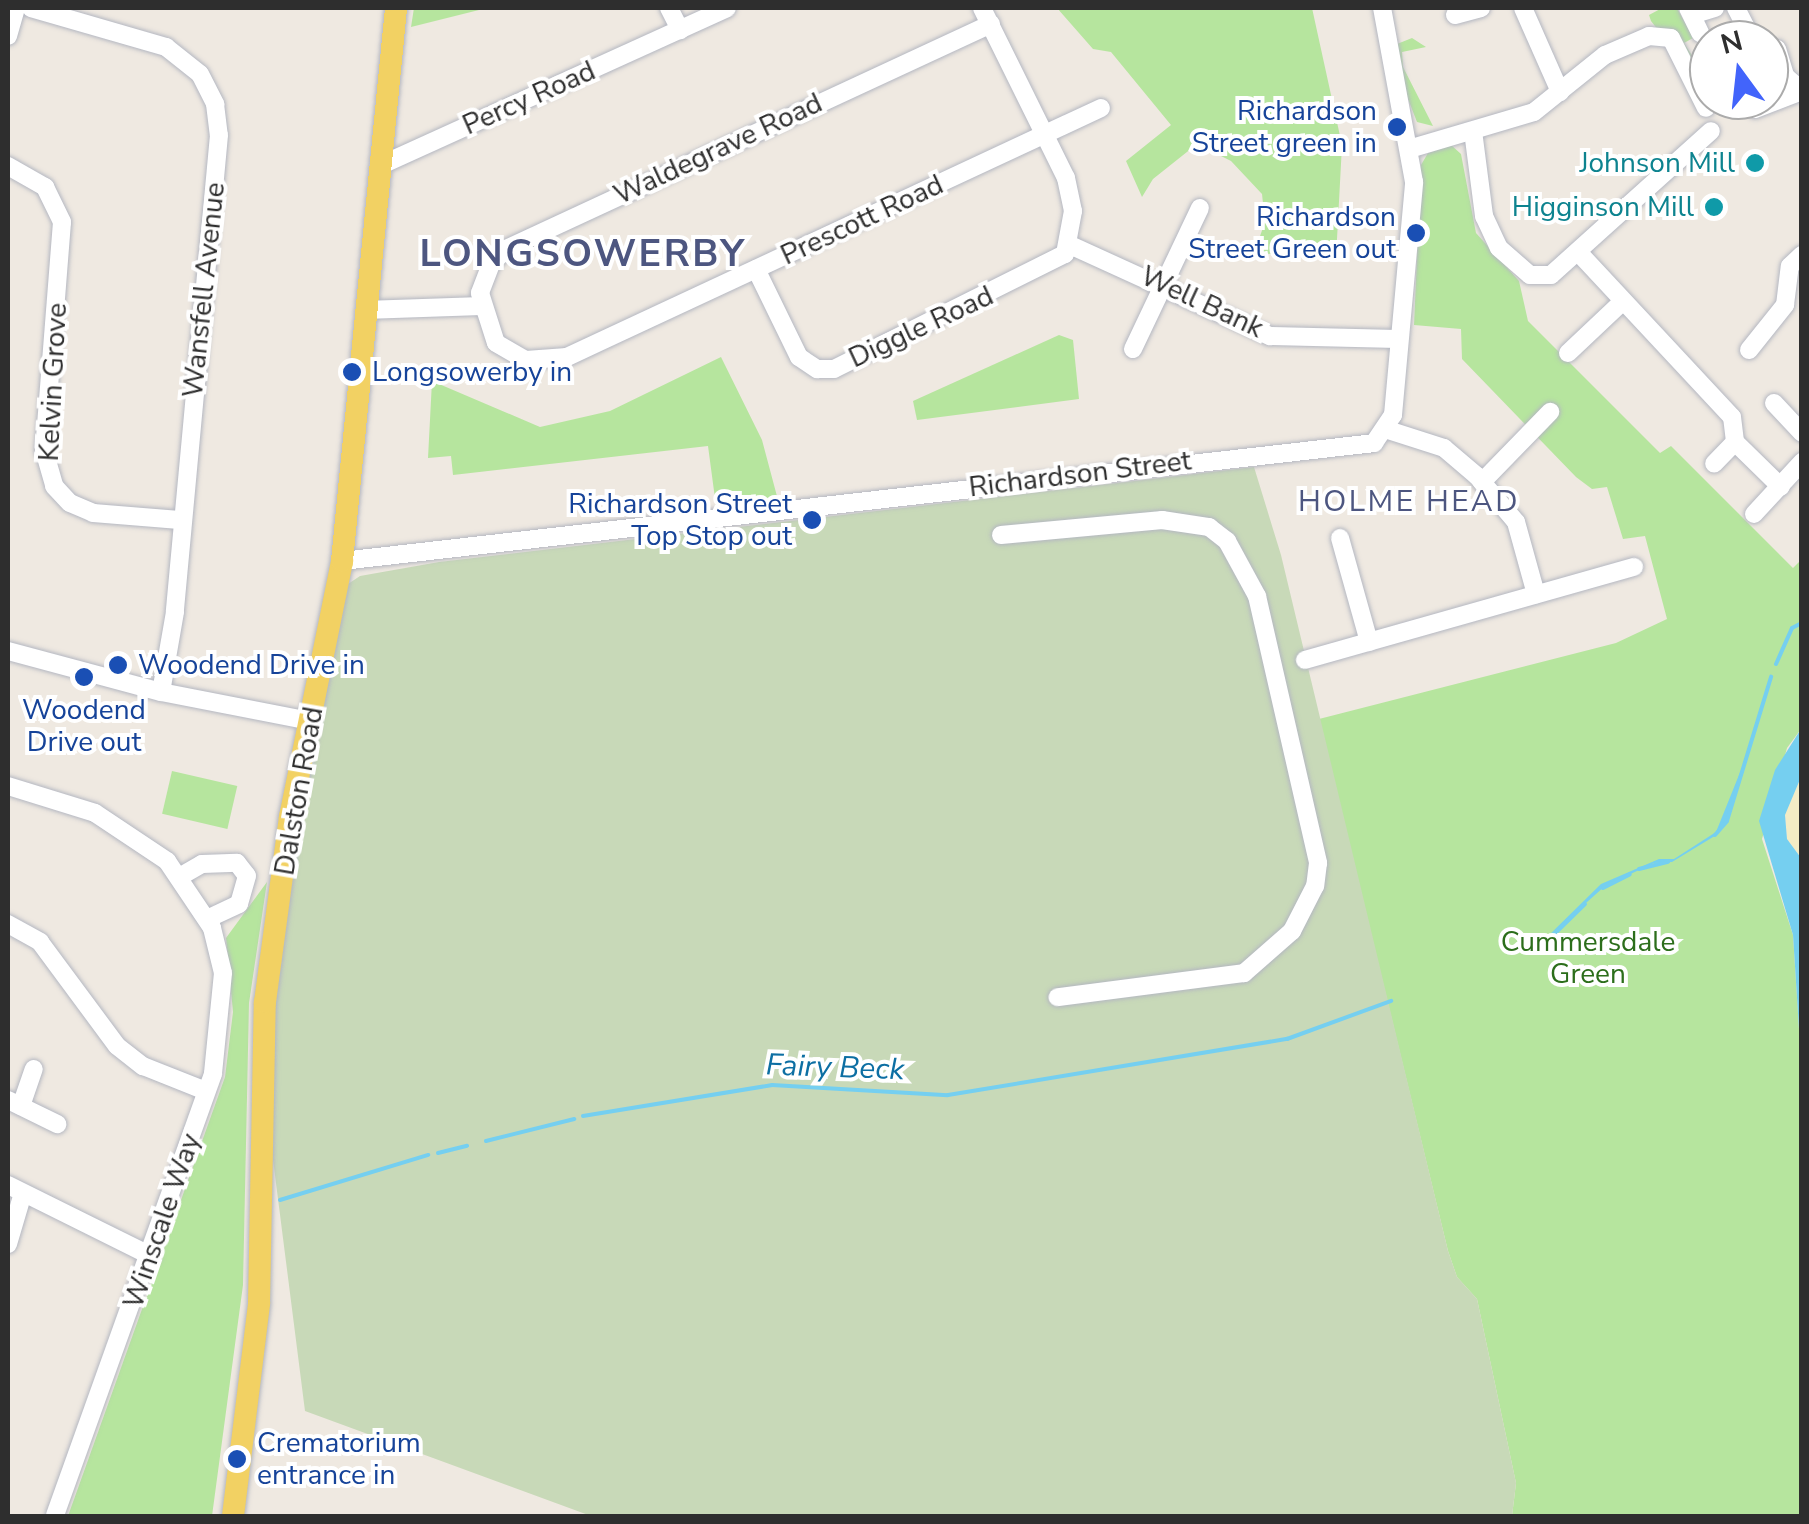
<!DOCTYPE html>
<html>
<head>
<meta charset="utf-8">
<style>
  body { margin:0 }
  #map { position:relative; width:1809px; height:1524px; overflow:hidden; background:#efe9e1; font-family:"Nunito Sans",sans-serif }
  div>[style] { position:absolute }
  .green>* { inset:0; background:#b6e59e; transform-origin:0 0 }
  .sand>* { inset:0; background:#f3ecc5 }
  .cemetery>* { inset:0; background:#c8d9b8 }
  .water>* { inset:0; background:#75cff0 }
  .stream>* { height:4px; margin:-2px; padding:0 2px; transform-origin:2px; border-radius:2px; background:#75cff0 }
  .roads { filter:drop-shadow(0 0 2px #b4b7c1) drop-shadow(0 0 2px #b4b7c1) }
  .minor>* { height:18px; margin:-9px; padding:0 9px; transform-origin:9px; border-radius:9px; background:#fff }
  .major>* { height:22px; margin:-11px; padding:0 11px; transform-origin:11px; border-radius:11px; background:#f2d163 }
  .dots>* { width:28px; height:28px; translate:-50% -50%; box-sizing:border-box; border:5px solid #fff; border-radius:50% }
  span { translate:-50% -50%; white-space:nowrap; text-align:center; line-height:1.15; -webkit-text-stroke:8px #fff; paint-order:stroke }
  .street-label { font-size:28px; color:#2e2e2e }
  .transit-label { font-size:28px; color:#164399 }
  .right { translate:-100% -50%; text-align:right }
  .left { translate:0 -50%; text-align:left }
  .culture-label { font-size:28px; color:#0d838f }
  .park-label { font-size:28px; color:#2c6e1b }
  .neighbourhood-label { font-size:30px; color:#4d5680; letter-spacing:2.5px }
  .water-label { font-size:30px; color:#0d6fa3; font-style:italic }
  .district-label { font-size:38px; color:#4d5680; font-weight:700; letter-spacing:2.5px }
  .frame { position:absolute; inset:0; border:10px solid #2e2e2e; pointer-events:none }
  .north { position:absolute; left:1689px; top:20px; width:100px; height:100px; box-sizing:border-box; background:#fff; border:2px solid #ababab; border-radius:50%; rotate:345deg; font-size:28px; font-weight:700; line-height:40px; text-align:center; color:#2e2e2e }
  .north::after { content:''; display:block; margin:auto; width:35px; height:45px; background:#4264fb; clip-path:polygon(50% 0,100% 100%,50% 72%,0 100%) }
</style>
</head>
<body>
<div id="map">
  <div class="green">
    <i style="clip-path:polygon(414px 8px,487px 8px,411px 27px)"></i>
    <i style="clip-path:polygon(1057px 8px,1312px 8px,1342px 145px,1336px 258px,1254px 253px,1265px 222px,1262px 194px,1231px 161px,1197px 144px,1153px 179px,1142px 197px,1126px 161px,1171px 125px,1111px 52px,1093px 49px)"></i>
    <i style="clip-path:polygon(1662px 8px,1677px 8px,1693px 38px,1684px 43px,1709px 82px,1709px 95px,1651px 21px,1649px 15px)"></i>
    <i style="clip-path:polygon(1412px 38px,1426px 47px,1402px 52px,1403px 67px,1433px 126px,1417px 122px,1401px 81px,1397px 44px)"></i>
    <i style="clip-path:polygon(1451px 145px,1461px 154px,1476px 233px,1519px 281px,1528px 321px,1660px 453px,1671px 446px,1793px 568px,1801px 560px,1801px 729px,1787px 748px,1762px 839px,1793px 935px,1801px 1060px,1801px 1516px,1512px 1516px,1516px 1483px,1477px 1299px,1457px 1277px,1448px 1251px,1319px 719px,1616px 643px,1667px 619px,1645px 536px,1623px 539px,1607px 487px,1592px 489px,1576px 477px,1462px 359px,1461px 329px,1414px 325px,1421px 165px,1428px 153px)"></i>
    <i style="clip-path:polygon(1059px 335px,1073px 340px,1079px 399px,917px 420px,913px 401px)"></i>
    <i style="clip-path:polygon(721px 357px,762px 440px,778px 500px,716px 506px,708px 446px,453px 475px,451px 456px,428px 458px,432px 381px,540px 427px,610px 411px)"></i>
    <i style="left:172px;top:771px;width:67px;height:44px;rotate:13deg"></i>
    <i style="clip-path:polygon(267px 882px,249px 1003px,243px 1285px,212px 1516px,68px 1516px,225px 1077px,233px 1012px,226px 938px)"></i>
  </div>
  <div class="sand">
    <i style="clip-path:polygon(1801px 777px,1801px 858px,1787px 839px,1785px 814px)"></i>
  </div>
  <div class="cemetery">
    <i style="clip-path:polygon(1254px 467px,1281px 555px,1448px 1251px,1457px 1277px,1477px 1299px,1516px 1483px,1512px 1516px,591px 1516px,305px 1411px,263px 1081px,265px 1002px,345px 586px,360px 576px,439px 562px)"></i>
  </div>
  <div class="water">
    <i style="clip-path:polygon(1801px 729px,1801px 777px,1785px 815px,1787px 839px,1801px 858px,1801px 1060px,1793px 935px,1759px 821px,1775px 770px)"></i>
    <i style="clip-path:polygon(1743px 765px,1727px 821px,1718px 834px,1672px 862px,1654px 863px,1605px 886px,1540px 944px,1601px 884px,1659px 859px,1674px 859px,1716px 832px)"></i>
  </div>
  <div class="stream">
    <i style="left:1776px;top:664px;width:39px;rotate:-66deg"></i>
    <i style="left:1792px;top:628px;width:11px;rotate:-27deg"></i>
    <i style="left:1715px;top:835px;width:18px;rotate:-49deg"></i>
    <i style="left:1727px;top:821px;width:151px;rotate:-73deg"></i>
    <i style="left:1639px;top:869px;width:30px;rotate:-14deg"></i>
    <i style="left:1603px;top:888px;width:30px;rotate:-27deg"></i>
    <i style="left:1542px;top:946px;width:60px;rotate:-44.3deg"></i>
    <i style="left:583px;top:1116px;width:192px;rotate:-9.3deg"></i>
    <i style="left:772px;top:1085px;width:176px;rotate:3.3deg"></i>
    <i style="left:948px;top:1095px;width:344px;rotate:-9.4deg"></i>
    <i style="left:1287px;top:1039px;width:111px;rotate:-20.1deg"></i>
    <i style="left:486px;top:1141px;width:91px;rotate:-14deg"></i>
    <i style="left:438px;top:1153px;width:30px;rotate:-14deg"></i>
    <i style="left:280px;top:1200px;width:155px;rotate:-16.9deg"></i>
  </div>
  <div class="roads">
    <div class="minor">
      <i style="left:31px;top:8px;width:141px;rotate:16.1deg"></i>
      <i style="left:166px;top:47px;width:43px;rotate:38.5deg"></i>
      <i style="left:200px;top:74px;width:34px;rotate:63deg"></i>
      <i style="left:215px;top:104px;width:31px;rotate:83deg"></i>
      <i style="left:219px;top:135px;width:479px;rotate:95.3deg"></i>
      <i style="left:175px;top:612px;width:81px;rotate:99.9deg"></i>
      <i style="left:669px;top:8px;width:25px;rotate:63deg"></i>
      <i style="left:1523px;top:8px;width:92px;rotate:66.2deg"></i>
      <i style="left:1688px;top:8px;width:28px;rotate:64deg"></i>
      <i style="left:1736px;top:8px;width:31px;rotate:63deg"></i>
      <i style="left:1455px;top:15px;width:27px;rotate:-15deg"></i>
      <i style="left:1692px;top:15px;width:24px;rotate:-17deg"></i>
      <i style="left:991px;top:24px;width:535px;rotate:155.11deg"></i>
      <i style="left:506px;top:249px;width:21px;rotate:135deg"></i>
      <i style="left:491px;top:264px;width:31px;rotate:111deg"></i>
      <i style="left:480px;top:293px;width:52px;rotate:72.3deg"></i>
      <i style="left:496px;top:343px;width:34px;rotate:30deg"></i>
      <i style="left:526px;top:360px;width:41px;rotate:-4.2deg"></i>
      <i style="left:567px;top:357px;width:589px;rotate:-25deg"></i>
      <i style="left:8px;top:36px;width:29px;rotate:-74deg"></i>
      <i style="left:1777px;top:49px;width:28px;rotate:73deg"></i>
      <i style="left:1785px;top:76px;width:23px;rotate:41deg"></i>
      <i style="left:1755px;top:109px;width:50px;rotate:-21deg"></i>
      <i style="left:1473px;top:131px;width:86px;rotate:82.6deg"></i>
      <i style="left:1484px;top:216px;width:35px;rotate:65deg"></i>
      <i style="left:1499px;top:248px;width:41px;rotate:41.1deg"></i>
      <i style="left:1530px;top:275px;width:21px"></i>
      <i style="left:1551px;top:275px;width:215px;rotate:-42deg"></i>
      <i style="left:1409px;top:149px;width:130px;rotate:-16.5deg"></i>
      <i style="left:1534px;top:112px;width:91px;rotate:-38.8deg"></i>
      <i style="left:1605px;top:55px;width:48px;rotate:-23.4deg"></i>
      <i style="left:1649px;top:36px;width:22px;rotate:5deg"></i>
      <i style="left:1671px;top:38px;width:78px;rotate:63.4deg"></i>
      <i style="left:8px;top:166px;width:43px;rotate:29.6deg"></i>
      <i style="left:45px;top:187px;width:39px;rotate:64deg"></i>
      <i style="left:62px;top:222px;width:229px;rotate:94.5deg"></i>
      <i style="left:44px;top:450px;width:37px;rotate:74deg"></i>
      <i style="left:54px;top:486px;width:23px;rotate:47deg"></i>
      <i style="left:70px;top:503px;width:25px;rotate:23deg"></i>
      <i style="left:93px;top:513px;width:87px;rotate:4.6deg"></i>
      <i style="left:379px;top:166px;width:382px;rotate:-24.4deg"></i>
      <i style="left:1070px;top:245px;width:220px;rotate:24.5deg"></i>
      <i style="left:1270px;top:336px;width:129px;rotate:1.3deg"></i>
      <i style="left:1579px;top:253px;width:224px;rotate:47deg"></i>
      <i style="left:1732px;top:417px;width:25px;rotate:83deg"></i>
      <i style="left:1735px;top:442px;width:30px;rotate:134deg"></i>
      <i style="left:756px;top:269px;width:98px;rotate:64deg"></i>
      <i style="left:799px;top:357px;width:22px;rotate:34deg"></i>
      <i style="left:817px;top:369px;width:17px"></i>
      <i style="left:834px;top:369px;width:258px;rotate:-26.5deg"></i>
      <i style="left:1065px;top:254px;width:44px;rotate:-79.5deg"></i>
      <i style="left:1073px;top:211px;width:34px;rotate:-102deg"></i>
      <i style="left:1066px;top:178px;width:190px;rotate:-116.3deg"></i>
      <i style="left:366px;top:310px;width:114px;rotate:-2deg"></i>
      <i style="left:1133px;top:349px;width:156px;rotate:-64.6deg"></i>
      <i style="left:1749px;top:350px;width:58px;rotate:-51.3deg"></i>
      <i style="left:1785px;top:305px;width:39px;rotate:-83deg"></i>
      <i style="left:1790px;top:266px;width:16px;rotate:-43deg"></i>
      <i style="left:1568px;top:353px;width:71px;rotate:-43.3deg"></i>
      <i style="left:1774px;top:403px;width:41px;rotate:47deg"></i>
      <i style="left:1388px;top:430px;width:59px;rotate:17.8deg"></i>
      <i style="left:1444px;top:448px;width:43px;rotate:40.3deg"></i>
      <i style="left:1477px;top:476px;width:60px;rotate:49.7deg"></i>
      <i style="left:1516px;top:522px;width:75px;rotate:74.5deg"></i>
      <i style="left:1735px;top:442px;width:64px;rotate:44.4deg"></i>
      <i style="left:1482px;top:482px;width:98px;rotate:-45.8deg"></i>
      <i style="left:1754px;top:514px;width:71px;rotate:-47.3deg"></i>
      <i style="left:1001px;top:535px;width:162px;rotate:-5.3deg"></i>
      <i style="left:1162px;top:520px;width:48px;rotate:8.5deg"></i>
      <i style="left:1209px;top:527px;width:23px;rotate:38deg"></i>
      <i style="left:1227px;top:541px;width:63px;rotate:61.4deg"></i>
      <i style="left:1257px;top:596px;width:274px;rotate:77.1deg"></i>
      <i style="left:1318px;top:863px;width:23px;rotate:97deg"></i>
      <i style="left:1315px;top:886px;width:51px;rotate:117.1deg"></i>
      <i style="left:1292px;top:931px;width:64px;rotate:138.8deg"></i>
      <i style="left:1244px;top:973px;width:188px;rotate:172.6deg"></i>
      <i style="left:1340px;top:538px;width:108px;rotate:74.4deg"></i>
      <i style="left:342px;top:561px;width:1039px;rotate:-6.52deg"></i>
      <i style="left:1374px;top:443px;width:34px;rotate:-56deg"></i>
      <i style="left:1393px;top:415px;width:234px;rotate:-84.8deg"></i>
      <i style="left:1414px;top:182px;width:177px;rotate:-100.4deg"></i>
      <i style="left:8px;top:651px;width:158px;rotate:15deg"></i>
      <i style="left:161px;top:692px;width:152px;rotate:11deg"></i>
      <i style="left:1305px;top:660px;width:342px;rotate:-15.8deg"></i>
      <i style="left:8px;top:786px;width:91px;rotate:17.2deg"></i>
      <i style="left:95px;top:813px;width:87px;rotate:33.7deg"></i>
      <i style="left:167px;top:861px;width:81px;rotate:56.1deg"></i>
      <i style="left:212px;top:928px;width:46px;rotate:76.3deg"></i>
      <i style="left:223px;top:973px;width:101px;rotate:95.7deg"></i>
      <i style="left:213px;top:1074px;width:469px;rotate:109.7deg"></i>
      <i style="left:181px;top:876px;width:24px;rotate:-30deg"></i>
      <i style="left:202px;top:864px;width:35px;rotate:-2deg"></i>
      <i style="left:237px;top:863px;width:16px;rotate:52deg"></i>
      <i style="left:247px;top:876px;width:29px;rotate:106deg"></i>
      <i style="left:239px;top:904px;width:35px;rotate:155deg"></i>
      <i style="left:8px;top:924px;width:37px;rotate:29deg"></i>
      <i style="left:40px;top:942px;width:129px;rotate:53.5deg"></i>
      <i style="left:117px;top:1046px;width:33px;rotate:38deg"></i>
      <i style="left:143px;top:1066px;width:68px;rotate:21.6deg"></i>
      <i style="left:8px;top:1100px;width:55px;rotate:26.1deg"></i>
      <i style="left:21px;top:1106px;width:39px;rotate:-71deg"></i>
      <i style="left:8px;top:1185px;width:160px;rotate:26.4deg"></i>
      <i style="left:8px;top:1244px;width:53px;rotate:-73.6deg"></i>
    </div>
    <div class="major">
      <i style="left:233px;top:1516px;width:215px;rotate:-83deg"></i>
      <i style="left:259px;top:1303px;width:301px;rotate:-88.9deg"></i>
      <i style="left:265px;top:1002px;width:187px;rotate:-82.3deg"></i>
      <i style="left:290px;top:817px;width:261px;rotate:-78.5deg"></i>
      <i style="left:342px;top:561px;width:556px;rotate:-84.42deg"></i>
    </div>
  </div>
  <div class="dots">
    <i style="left:1397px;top:127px;background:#1a4fb4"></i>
    <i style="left:1755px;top:163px;background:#0f9aa8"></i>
    <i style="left:1714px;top:207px;background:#0f9aa8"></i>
    <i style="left:1416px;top:233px;background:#1a4fb4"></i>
    <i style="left:352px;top:372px;background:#1a4fb4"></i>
    <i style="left:812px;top:520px;background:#1a4fb4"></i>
    <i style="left:118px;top:665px;background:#1a4fb4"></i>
    <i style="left:84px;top:677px;background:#1a4fb4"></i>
    <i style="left:237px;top:1459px;background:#1a4fb4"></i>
  </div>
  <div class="street-label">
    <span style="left:529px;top:98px;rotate:-24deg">Percy Road</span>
    <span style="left:718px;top:149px;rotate:-25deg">Waldegrave Road</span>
    <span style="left:862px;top:220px;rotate:-25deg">Prescott Road</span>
    <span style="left:204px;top:290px;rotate:-84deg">Wansfell Avenue</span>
    <span style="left:1202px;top:302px;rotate:25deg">Well Bank</span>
    <span style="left:921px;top:327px;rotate:-25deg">Diggle Road</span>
    <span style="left:53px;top:382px;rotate:-87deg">Kelvin Grove</span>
    <span style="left:1080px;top:474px;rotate:-7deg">Richardson Street</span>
    <span style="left:299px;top:791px;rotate:-80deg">Dalston Road</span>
    <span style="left:162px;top:1221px;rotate:-71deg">Winscale Way</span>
  </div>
  <div class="transit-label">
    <span class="right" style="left:1377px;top:127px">Richardson<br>Street green in</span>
    <span class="right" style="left:1396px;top:233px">Richardson<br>Street Green out</span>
    <span class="left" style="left:372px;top:372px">Longsowerby in</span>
    <span class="right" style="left:792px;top:520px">Richardson Street<br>Top Stop out</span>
    <span class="left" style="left:138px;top:665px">Woodend Drive in</span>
    <span style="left:84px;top:726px">Woodend<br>Drive out</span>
    <span class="left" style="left:257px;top:1459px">Crematorium<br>entrance in</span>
  </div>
  <div class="culture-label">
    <span class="right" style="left:1735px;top:163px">Johnson Mill</span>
    <span class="right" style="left:1694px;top:207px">Higginson Mill</span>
  </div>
  <div class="park-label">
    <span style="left:1588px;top:958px">Cummersdale<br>Green</span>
  </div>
  <div class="neighbourhood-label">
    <span style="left:1409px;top:502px">HOLME HEAD</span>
  </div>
  <div class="water-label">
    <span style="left:835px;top:1068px;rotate:2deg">Fairy Beck</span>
  </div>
  <div class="district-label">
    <span style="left:583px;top:254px">LONGSOWERBY</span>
  </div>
  <div class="frame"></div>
  <div class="north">N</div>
</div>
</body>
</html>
